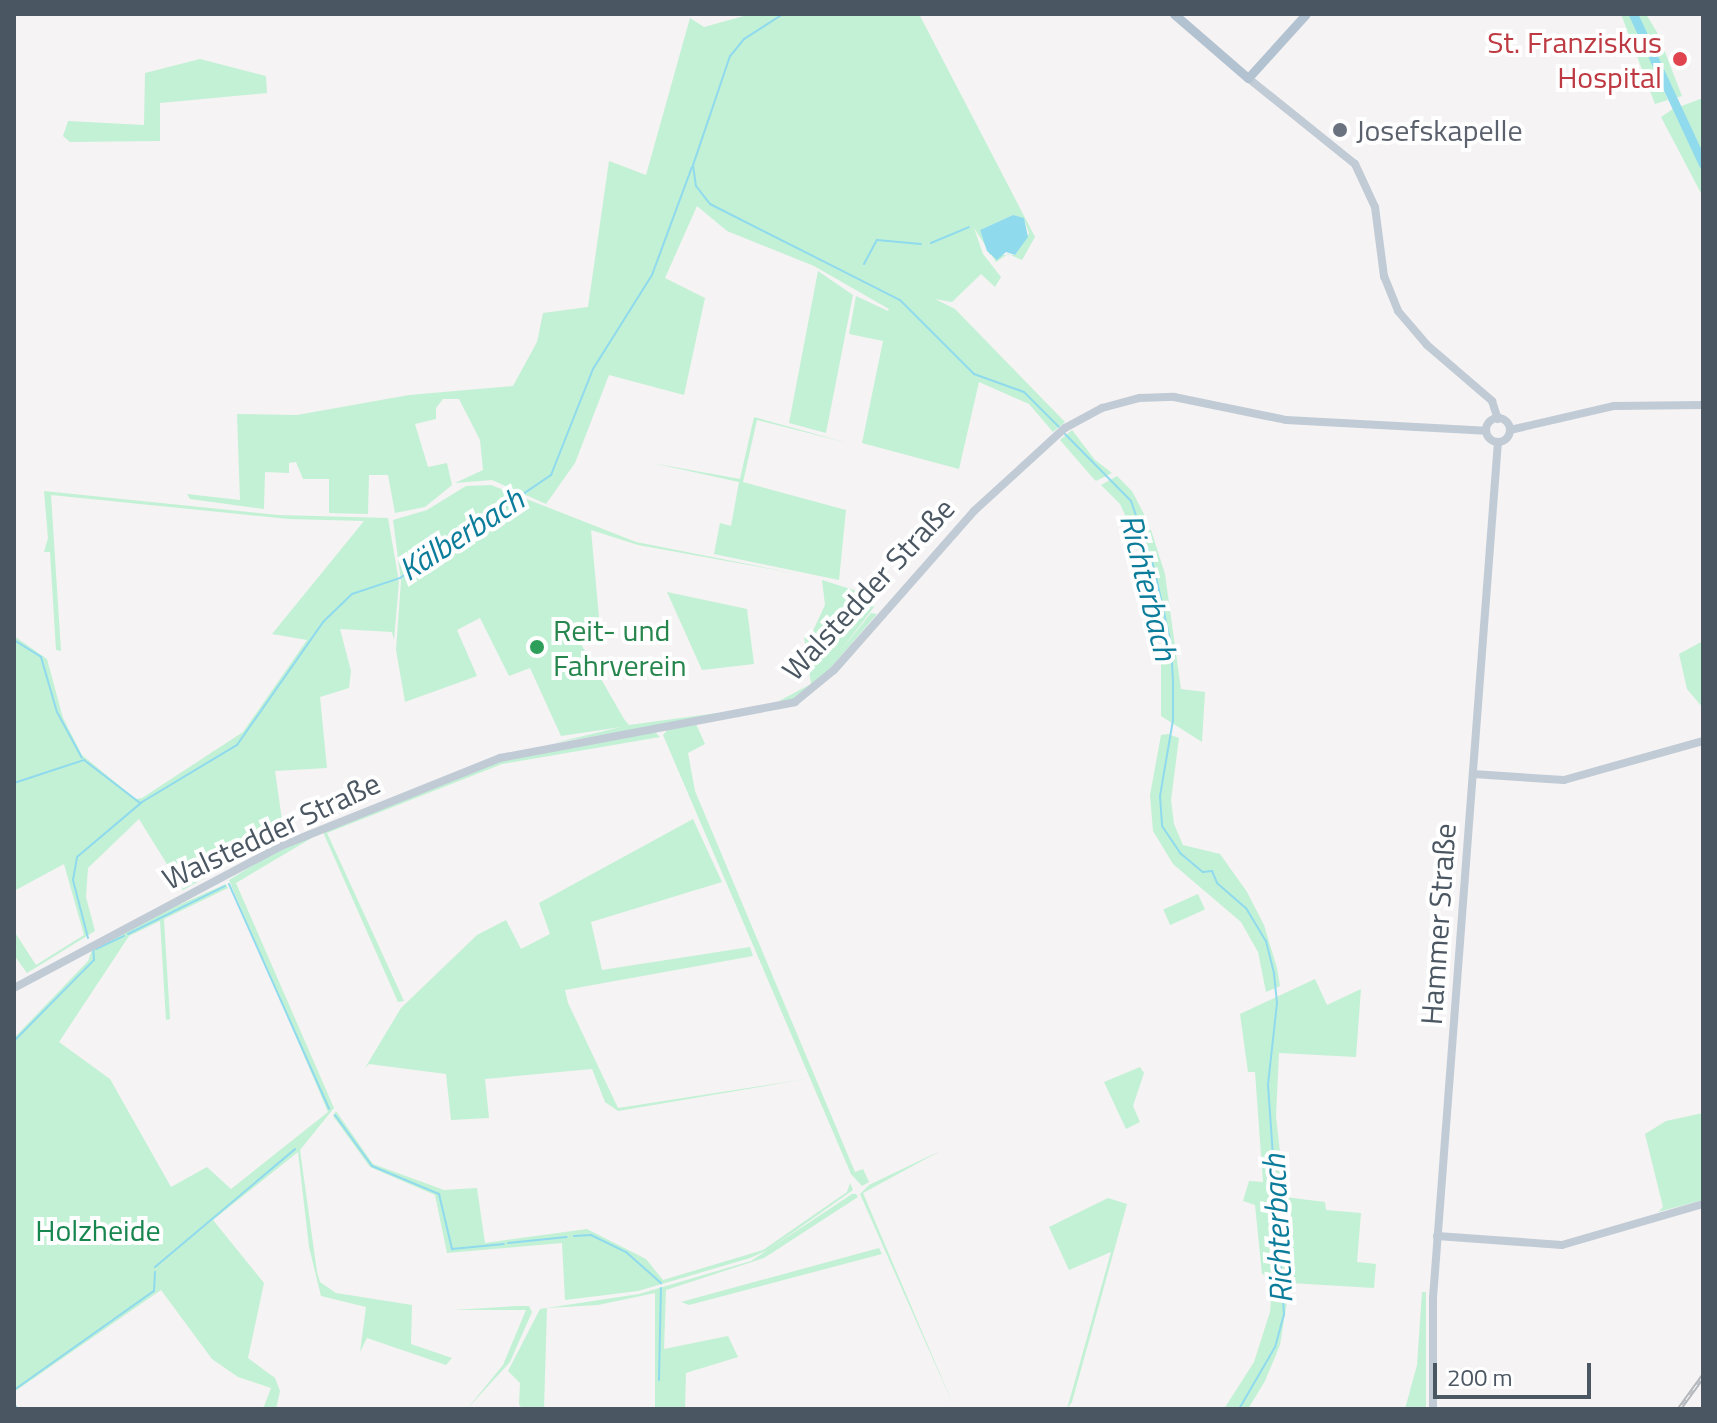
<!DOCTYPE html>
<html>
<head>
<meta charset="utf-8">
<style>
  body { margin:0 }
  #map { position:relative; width:1717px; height:1423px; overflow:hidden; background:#f5f3f3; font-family:"Titillium Web",sans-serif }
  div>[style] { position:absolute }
  .green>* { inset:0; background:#c3f1d5; transform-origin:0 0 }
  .water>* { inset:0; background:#90daee }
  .stream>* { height:2px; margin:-1px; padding:0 1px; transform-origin:1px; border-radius:1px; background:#90daee }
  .river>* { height:9px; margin:-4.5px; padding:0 4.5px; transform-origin:4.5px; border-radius:4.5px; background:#90daee }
  .secondary>* { height:8px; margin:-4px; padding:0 4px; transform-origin:4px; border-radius:4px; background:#c1cbd6 }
  .secondary>.ring { margin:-4px; padding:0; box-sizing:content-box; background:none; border:8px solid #c1cbd6; border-radius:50% }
  .primary>* { height:9px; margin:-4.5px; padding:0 4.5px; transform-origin:4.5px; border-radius:4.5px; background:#b3c2d1 }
  .rail>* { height:5px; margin-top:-2.5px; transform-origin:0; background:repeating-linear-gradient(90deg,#fff 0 6px,#b5b8bd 0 12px); box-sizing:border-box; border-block:2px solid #b5b8bd }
  .dots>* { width:22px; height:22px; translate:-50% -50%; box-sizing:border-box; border:4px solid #fff; border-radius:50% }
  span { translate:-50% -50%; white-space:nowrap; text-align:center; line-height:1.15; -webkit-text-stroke:8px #fff; paint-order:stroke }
  .health-label { font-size:30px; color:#be3a42 }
  .right { translate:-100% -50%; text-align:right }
  .worship-label { font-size:30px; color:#5b616d }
  .left { translate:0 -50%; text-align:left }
  .street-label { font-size:30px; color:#4a5661 }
  .leisure-label { font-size:30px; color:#27864d }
  .park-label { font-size:30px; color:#17864f }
  .water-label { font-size:32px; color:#0c7c9b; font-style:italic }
  .frame { position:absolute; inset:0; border:16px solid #4a5661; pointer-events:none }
  .scale { position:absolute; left:1433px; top:1363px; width:158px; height:36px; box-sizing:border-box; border:4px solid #4a5661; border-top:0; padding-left:10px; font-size:24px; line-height:28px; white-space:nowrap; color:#4a5661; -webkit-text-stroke:6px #fff; paint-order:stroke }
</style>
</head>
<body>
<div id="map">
  <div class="green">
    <i style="clip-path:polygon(evenodd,751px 14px,919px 14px,1035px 237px,1022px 260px,1008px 254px,996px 262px,974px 228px,983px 254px,1001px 277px,995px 287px,981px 274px,952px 302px,935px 299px,955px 309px,1065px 422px,1053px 432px,1029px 404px,979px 382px,959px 469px,862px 443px,883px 341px,849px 334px,856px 296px,888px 311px,889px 309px,814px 266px,727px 231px,697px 206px,665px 278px,705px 298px,684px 395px,609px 375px,575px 463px,546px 504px,492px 480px,455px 483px,483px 470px,480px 440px,459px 399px,443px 399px,436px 408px,436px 419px,415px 424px,428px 467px,447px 463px,452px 485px,425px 507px,395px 513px,388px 475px,369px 475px,368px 514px,329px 513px,329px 479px,303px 479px,296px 462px,289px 463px,289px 473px,265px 472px,264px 509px,190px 499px,187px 494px,240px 500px,237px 414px,297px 415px,409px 395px,513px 386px,537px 342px,543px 313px,588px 307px,609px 161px,646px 175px,690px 18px,704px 27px,751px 14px,1013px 215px,1024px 219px,1029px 233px,1015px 255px,990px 255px,980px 230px,1013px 215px)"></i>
    <i style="clip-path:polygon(1621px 14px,1632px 14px,1668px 100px,1655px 104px)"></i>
    <i style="clip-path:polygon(1635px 14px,1646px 14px,1658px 34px,1682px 96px,1675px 98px)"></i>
    <i style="clip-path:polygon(200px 59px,266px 76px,267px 93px,160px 103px,160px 141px,70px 142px,63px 136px,68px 121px,144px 125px,145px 73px)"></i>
    <i style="clip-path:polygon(1703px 98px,1703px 158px,1679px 107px)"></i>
    <i style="clip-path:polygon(1673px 109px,1703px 171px,1703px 197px,1661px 117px)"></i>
    <i style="clip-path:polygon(818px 271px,853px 295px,826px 433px,789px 423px)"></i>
    <i style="clip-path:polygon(754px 417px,848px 443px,757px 420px,743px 482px,846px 510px,839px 580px,714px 554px,720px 523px,731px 526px,739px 482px,652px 463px,740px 479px)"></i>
    <i style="clip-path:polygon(1072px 430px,1095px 460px,1112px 473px,1096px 481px,1092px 477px,1060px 440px)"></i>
    <i style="clip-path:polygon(1117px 476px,1132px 491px,1148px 522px,1130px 526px,1120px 504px,1101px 485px)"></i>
    <i style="clip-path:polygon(491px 485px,636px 542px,798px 574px,638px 545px,591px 530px,600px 628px,578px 639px,624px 719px,629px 725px,717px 713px,714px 716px,554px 743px,621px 727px,561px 736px,530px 668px,509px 676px,480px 618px,457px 630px,477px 676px,405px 702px,396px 650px,401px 581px,393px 520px,427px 510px,466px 486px)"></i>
    <i style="clip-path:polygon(44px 491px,278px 515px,388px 518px,399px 582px,394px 640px,392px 632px,340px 629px,351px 671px,349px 688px,320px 697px,327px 768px,275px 771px,284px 834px,183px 890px,139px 819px,88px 868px,86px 897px,95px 931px,27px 973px,14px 955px,14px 931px,36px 965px,84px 935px,64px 864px,14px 891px,14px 636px,47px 659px,63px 718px,82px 755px,136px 799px,142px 798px,243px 732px,307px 640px,272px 634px,364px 521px,289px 519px,51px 495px,61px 651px,56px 650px,50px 552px,44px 552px,48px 538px)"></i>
    <i style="clip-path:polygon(1151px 530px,1165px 574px,1181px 689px,1205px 692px,1202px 742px,1161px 716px,1161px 637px,1136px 533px)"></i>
    <i style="clip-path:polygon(822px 580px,863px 593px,874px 607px,838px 654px,871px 613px,877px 614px,821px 679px,792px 700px,779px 701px,811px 684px,804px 636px,811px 635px,825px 605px)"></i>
    <i style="clip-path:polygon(667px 592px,747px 609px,754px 664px,702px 670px)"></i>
    <i style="clip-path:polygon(1703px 641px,1703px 708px,1687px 689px,1679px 654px)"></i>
    <i style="clip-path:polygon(696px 724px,705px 744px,688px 753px,695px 791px,855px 1172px,863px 1169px,869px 1182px,862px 1186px,851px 1174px,663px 735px,668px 729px)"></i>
    <i style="clip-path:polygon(655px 732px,660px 737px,502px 764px,327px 833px,404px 1001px,398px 1002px,323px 832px,501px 760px)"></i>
    <i style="clip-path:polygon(1168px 734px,1179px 738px,1171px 800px,1174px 824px,1183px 845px,1220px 854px,1247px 892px,1264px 925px,1277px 968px,1280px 986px,1266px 992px,1258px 952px,1241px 922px,1173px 864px,1153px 831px,1150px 795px,1161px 735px)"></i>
    <i style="clip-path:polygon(693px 819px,722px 882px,591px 922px,602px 970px,750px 947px,753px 956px,565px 990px,568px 1003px,618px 1108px,806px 1079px,618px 1111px,605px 1102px,592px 1069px,485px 1079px,489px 1118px,451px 1120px,446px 1074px,369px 1064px,365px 1068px,401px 1008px,477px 935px,506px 920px,521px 949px,550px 934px,539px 903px)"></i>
    <i style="clip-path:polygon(320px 833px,236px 883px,334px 1108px,300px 1150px,317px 1272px,320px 1282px,336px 1293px,412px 1305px,411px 1344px,452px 1358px,446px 1365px,367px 1338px,360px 1352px,366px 1307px,321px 1296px,309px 1247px,298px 1152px,213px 1220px,264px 1283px,248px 1358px,275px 1378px,280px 1391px,276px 1409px,263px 1409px,271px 1388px,238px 1377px,212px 1359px,161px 1290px,14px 1392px,14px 1038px,88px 961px,92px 950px,14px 991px,129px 927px,226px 884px,228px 888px,164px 919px,170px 1019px,166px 1020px,160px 921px,129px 936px,59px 1042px,110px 1079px,171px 1187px,207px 1167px,231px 1189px,328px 1112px,229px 880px,282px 847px)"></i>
    <i style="left:1198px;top:894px;width:17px;height:38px;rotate:66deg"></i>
    <i style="clip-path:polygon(1315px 979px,1327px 1005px,1361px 989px,1356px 1057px,1279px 1053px,1276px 1116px,1285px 1197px,1325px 1202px,1326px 1210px,1361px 1213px,1357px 1262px,1376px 1264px,1374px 1288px,1290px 1283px,1280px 1345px,1265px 1381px,1248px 1409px,1224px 1409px,1254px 1362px,1270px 1312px,1273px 1278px,1262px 1274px,1255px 1205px,1243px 1201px,1249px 1181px,1263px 1182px,1255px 1072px,1248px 1072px,1240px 1014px)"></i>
    <i style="clip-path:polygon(1140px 1067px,1144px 1073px,1133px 1106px,1140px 1122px,1126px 1129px,1104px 1082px)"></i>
    <i style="clip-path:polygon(336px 1111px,373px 1164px,444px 1190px,477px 1188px,485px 1243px,587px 1229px,646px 1259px,663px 1280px,763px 1250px,847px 1192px,850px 1183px,853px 1190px,768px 1250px,750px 1258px,638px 1291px,565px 1300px,562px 1243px,447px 1253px,435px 1195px,370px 1167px,333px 1116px)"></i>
    <i style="clip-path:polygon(1703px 1113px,1703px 1200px,1658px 1212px,1663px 1207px,1645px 1134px,1666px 1121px)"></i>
    <i style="clip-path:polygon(942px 1150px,863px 1193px,955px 1409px,860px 1194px,869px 1185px)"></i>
    <i style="clip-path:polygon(852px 1194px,856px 1194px,858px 1197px,764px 1258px,666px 1290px,664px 1349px,728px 1336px,738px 1357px,686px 1373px,685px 1409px,655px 1409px,655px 1293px,598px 1305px,547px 1308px,544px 1409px,522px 1409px,519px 1404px,520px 1383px,508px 1371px,540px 1309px,639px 1294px,751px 1261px)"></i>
    <i style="clip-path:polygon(1108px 1198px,1127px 1204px,1072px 1402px,1067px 1409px,1111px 1252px,1069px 1270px,1049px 1227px)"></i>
    <i style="clip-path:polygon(879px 1248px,882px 1254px,689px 1305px,681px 1302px)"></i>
    <i style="clip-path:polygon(1422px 1292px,1426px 1292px,1426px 1409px,1405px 1409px,1417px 1365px)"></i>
    <i style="clip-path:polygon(517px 1306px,529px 1306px,532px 1312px,510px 1362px,467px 1409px,503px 1365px,526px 1310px,454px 1310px)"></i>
  </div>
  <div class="water">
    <i style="clip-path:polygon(1013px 215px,1024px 218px,1028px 237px,1015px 255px,1006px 252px,997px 260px,987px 251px,980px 230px)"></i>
  </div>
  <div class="stream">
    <i style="left:783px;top:14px;width:46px;rotate:147.3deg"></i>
    <i style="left:744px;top:39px;width:22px;rotate:129deg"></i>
    <i style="left:730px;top:56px;width:115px;rotate:108.7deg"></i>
    <i style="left:693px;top:165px;width:21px;rotate:82deg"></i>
    <i style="left:696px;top:186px;width:23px;rotate:52deg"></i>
    <i style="left:710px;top:204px;width:213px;rotate:26.8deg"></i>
    <i style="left:900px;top:300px;width:105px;rotate:45deg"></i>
    <i style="left:974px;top:374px;width:53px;rotate:19.8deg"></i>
    <i style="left:1024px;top:392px;width:49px;rotate:45deg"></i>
    <i style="left:931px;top:243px;width:41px;rotate:-22.8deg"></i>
    <i style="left:864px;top:264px;width:27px;rotate:-62deg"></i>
    <i style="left:877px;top:240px;width:44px;rotate:5.2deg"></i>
    <i style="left:1063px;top:432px;width:97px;rotate:45.4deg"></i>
    <i style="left:1131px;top:501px;width:71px;rotate:71.1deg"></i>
    <i style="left:1154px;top:568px;width:78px;rotate:77.4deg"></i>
    <i style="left:1171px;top:644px;width:36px;rotate:87deg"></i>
    <i style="left:1173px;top:680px;width:40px;rotate:90deg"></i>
    <i style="left:1173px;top:720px;width:77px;rotate:99.7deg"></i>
    <i style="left:1160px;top:796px;width:30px;rotate:86deg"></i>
    <i style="left:1162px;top:826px;width:32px;rotate:56deg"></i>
    <i style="left:1180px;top:853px;width:30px;rotate:40deg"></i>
    <i style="left:1203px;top:872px;width:9px;rotate:-6deg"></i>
    <i style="left:1212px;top:871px;width:13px;rotate:67deg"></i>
    <i style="left:1217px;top:883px;width:38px;rotate:41deg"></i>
    <i style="left:1246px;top:908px;width:39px;rotate:59deg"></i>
    <i style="left:1266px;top:941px;width:34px;rotate:76deg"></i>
    <i style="left:1274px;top:974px;width:29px;rotate:84deg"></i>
    <i style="left:1277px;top:1003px;width:82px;rotate:96.3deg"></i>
    <i style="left:1268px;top:1085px;width:230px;rotate:86deg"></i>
    <i style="left:1284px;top:1314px;width:34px;rotate:105deg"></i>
    <i style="left:1275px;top:1347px;width:72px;rotate:120.1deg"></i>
    <i style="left:14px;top:640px;width:32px;rotate:32deg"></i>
    <i style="left:41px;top:657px;width:57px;rotate:73.8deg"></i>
    <i style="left:57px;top:712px;width:52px;rotate:61.5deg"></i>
    <i style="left:14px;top:783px;width:74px;rotate:-18.2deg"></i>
    <i style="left:84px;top:760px;width:71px;rotate:37.5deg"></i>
    <i style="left:229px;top:884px;width:246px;rotate:66deg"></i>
    <i style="left:128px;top:934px;width:108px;rotate:-26.3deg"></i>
    <i style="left:88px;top:938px;width:60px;rotate:-104.5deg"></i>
    <i style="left:73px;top:880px;width:23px;rotate:-80deg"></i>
    <i style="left:77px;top:857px;width:85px;rotate:-40.2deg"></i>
    <i style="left:142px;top:802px;width:111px;rotate:-31deg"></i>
    <i style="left:237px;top:745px;width:150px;rotate:-55deg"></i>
    <i style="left:323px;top:622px;width:40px;rotate:-44deg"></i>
    <i style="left:352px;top:594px;width:51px;rotate:-18.4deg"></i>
    <i style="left:400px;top:578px;width:183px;rotate:-34.3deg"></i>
    <i style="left:551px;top:475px;width:114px;rotate:-68.4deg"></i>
    <i style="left:593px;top:369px;width:111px;rotate:-57.9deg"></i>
    <i style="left:652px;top:275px;width:115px;rotate:-69.7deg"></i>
    <i style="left:96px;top:949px;width:31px;rotate:-25deg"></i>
    <i style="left:14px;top:1041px;width:114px;rotate:-45.4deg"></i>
    <i style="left:94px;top:960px;width:13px;rotate:-94deg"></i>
    <i style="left:335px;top:1115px;width:63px;rotate:54deg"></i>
    <i style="left:372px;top:1166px;width:73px;rotate:22.7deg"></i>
    <i style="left:439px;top:1194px;width:57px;rotate:76.7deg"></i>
    <i style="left:452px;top:1249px;width:52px;rotate:-5.5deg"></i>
    <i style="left:574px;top:1236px;width:17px;rotate:-3deg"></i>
    <i style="left:591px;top:1235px;width:39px;rotate:26deg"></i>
    <i style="left:626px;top:1252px;width:47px;rotate:41.5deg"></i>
    <i style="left:508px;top:1243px;width:59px;rotate:-5.8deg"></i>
    <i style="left:155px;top:1267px;width:183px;rotate:-40.1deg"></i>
    <i style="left:659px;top:1380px;width:92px;rotate:-88.8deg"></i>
    <i style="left:14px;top:1390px;width:171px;rotate:-35.3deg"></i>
    <i style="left:154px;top:1291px;width:19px;rotate:-87deg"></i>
    <i style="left:14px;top:1403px;width:7px;rotate:63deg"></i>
  </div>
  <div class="river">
    <i style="left:1633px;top:14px;width:166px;rotate:65deg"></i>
  </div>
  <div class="secondary">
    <i style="left:1248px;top:78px;width:137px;rotate:38.8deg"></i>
    <i style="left:1355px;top:164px;width:47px;rotate:65.1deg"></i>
    <i style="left:1375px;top:207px;width:70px;rotate:82.6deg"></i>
    <i style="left:1384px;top:276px;width:38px;rotate:68deg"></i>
    <i style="left:1398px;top:311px;width:45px;rotate:49.5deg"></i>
    <i style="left:1427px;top:345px;width:86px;rotate:40.7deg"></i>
    <i style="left:1492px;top:401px;width:19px;rotate:72deg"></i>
    <i class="ring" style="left:1486px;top:418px;width:16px;height:16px"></i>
    <i style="left:1510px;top:430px;width:107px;rotate:-13deg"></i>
    <i style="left:1614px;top:406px;width:89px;rotate:-0.6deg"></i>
    <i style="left:1473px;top:774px;width:91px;rotate:3.8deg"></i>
    <i style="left:1564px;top:780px;width:144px;rotate:-15.7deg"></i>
    <i style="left:14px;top:988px;width:302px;rotate:-28deg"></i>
    <i style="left:281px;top:846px;width:236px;rotate:-21.9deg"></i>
    <i style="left:500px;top:758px;width:300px;rotate:-10.7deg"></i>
    <i style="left:795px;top:702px;width:50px;rotate:-39.4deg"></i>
    <i style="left:834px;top:670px;width:212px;rotate:-48.6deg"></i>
    <i style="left:974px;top:511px;width:123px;rotate:-42.4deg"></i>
    <i style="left:1065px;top:428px;width:42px;rotate:-28.4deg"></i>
    <i style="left:1102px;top:408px;width:39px;rotate:-15deg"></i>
    <i style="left:1140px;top:398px;width:34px;rotate:-2deg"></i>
    <i style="left:1174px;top:397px;width:114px;rotate:11.6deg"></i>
    <i style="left:1286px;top:420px;width:200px;rotate:3.1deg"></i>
    <i style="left:1437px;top:1236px;width:125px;rotate:4.1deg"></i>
    <i style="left:1562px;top:1245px;width:147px;rotate:-16.2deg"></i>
    <i style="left:1433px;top:1409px;width:111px;rotate:-90deg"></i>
    <i style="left:1433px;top:1298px;width:858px;rotate:-85.66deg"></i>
  </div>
  <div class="primary">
    <i style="left:1174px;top:14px;width:98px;rotate:40.9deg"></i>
    <i style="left:1248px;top:78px;width:86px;rotate:-47.8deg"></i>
  </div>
  <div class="rail">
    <i style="left:1679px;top:1409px;width:41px;rotate:-54deg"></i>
  </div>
  <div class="dots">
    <i style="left:1680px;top:59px;background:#e0444e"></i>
    <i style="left:1340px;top:130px;background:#6b7280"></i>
    <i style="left:537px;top:647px;background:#2e9e5b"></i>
  </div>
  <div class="health-label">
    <span class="right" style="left:1662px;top:59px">St. Franziskus<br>Hospital</span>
  </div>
  <div class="worship-label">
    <span class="left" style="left:1356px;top:130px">Josefskapelle</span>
  </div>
  <div class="street-label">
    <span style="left:868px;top:589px;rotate:-47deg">Walstedder Straße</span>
    <span style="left:271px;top:831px;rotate:-25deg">Walstedder Straße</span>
    <span style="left:1438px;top:924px;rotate:-86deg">Hammer Straße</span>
  </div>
  <div class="leisure-label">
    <span class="left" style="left:553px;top:647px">Reit- und<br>Fahrverein</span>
  </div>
  <div class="park-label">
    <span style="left:98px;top:1230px">Holzheide</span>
  </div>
  <div class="water-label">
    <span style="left:461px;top:534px;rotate:-33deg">Kälberbach</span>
    <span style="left:1149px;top:587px;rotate:76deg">Richterbach</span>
    <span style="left:1277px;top:1229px;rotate:-93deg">Richterbach</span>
  </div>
  <div class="frame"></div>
  <div class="scale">200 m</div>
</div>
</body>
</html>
